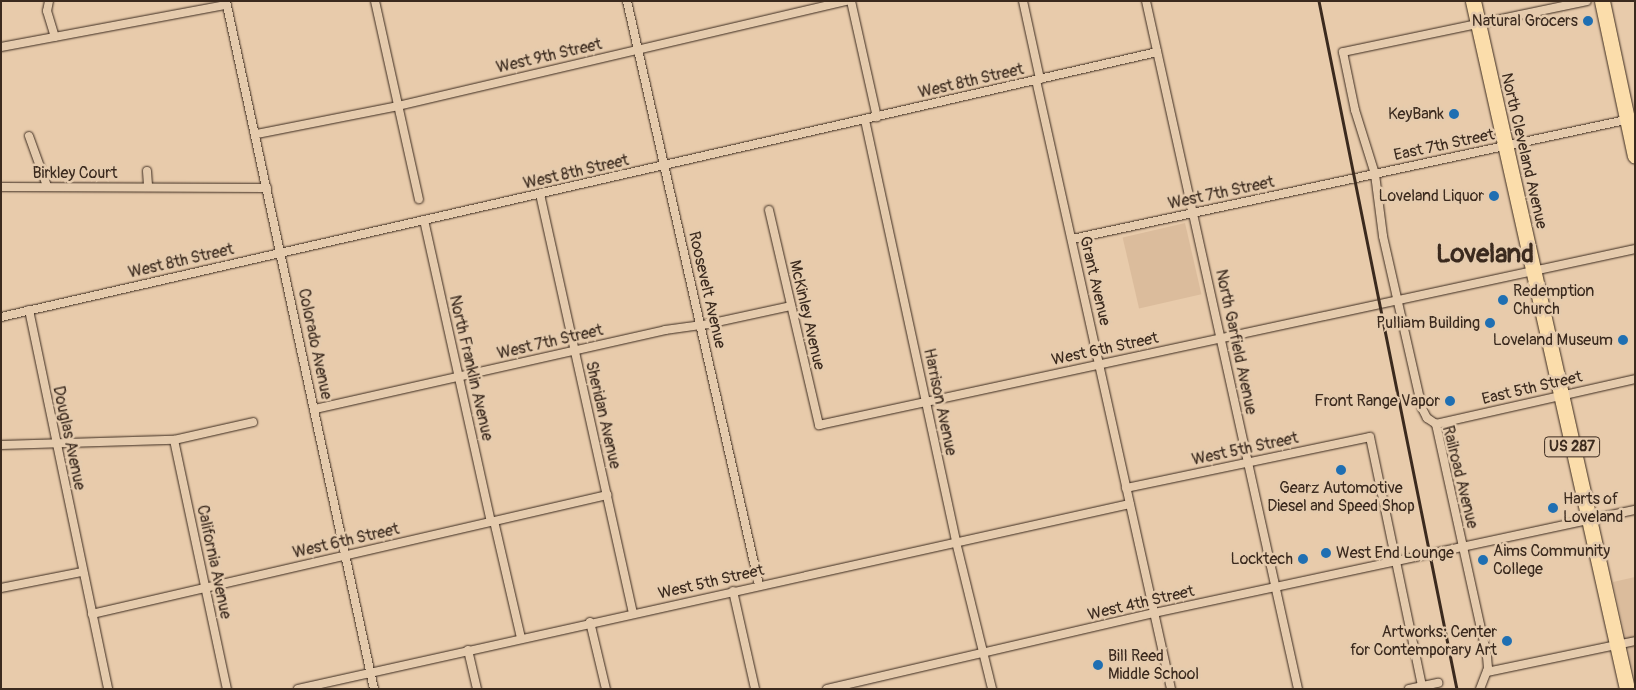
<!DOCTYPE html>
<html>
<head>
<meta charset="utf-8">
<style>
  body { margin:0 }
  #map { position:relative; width:1636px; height:690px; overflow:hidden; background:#e8cbab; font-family:Pangolin,sans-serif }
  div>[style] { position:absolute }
  .built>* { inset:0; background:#dbbc9c; transform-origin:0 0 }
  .roads { filter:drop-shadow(0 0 1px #3b2a1e) drop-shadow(0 0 1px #3b2a1e) }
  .street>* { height:8px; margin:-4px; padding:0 4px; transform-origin:4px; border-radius:4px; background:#e5cbad }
  .highway>* { height:15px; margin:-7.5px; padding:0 7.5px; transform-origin:7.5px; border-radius:7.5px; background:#fbddab }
  .rail>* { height:2.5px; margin:-1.25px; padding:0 1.25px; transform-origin:1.25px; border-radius:1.25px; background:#3b2a1e }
  .dots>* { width:14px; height:14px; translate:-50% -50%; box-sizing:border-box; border:2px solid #e5cbad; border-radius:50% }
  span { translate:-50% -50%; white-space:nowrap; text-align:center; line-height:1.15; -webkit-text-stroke:5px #e5cbad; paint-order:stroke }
  .shield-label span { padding:1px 4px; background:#e5cbad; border:1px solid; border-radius:4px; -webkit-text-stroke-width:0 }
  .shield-label { font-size:15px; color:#3b2a1e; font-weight:700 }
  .poi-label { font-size:16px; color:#3b2a1e }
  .right { translate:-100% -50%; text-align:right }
  .left { translate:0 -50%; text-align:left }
  .street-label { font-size:16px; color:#3b2a1e }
  .town-label { font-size:26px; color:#3b2a1e; font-weight:700 }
  .frame { position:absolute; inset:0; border:2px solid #3b2a1e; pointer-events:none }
</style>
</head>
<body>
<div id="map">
  <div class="built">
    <i style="left:1185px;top:223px;width:73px;height:64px;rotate:77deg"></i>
    <i style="clip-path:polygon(1635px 577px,1635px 679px,1613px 582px)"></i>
  </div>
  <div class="roads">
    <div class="street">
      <i style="left:49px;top:1px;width:10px;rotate:101deg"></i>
      <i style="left:47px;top:11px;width:27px;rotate:73deg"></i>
      <i style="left:226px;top:1px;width:704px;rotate:77.86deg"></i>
      <i style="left:375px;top:1px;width:203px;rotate:77.5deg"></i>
      <i style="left:627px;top:1px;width:599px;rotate:77.26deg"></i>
      <i style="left:851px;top:1px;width:119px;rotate:77.4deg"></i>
      <i style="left:1023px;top:1px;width:80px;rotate:77.7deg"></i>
      <i style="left:1146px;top:1px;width:705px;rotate:77.54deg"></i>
      <i style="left:1px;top:47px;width:229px;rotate:-10.6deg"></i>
      <i style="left:1036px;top:80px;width:624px;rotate:77.5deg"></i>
      <i style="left:865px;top:120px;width:432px;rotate:77.8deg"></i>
      <i style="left:956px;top:542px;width:151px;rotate:76.2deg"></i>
      <i style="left:257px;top:134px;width:144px;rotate:-11.2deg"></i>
      <i style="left:398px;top:106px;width:461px;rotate:-13.2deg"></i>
      <i style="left:29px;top:136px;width:53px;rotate:70.2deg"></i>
      <i style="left:147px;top:171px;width:16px;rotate:86deg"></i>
      <i style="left:1px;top:187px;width:266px;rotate:0.2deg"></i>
      <i style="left:540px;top:194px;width:429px;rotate:77.5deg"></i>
      <i style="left:769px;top:210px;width:221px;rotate:76.9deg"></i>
      <i style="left:819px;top:425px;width:835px;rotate:-12.17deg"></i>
      <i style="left:424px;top:220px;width:308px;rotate:77.5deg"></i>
      <i style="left:1072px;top:239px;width:576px;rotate:-12.13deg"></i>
      <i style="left:29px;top:310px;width:387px;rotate:78.2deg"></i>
      <i style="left:1px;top:317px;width:1186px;rotate:-12.91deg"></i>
      <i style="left:315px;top:409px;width:359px;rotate:-12.7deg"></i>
      <i style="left:665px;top:330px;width:43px;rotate:-7.9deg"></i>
      <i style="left:708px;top:324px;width:85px;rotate:-12.2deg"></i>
      <i style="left:1436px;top:424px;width:204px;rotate:-12.7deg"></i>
      <i style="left:174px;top:440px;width:255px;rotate:78deg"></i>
      <i style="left:1px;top:445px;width:173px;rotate:-1.7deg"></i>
      <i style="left:174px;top:440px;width:81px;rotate:-12.8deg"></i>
      <i style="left:1126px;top:488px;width:249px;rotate:-11.8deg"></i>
      <i style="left:1370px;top:437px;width:254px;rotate:78.2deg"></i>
      <i style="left:494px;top:521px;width:120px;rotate:77deg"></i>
      <i style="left:1px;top:588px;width:83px;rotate:-11.2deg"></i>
      <i style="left:733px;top:591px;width:100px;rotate:77.3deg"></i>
      <i style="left:92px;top:614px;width:529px;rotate:-13.01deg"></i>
      <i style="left:590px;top:622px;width:69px;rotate:76.6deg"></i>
      <i style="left:468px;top:650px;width:40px;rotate:77deg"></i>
      <i style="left:1487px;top:672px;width:151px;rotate:-11.8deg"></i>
      <i style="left:298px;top:689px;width:852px;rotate:-12.54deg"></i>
      <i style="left:827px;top:689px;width:336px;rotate:-13.1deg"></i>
      <i style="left:1154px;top:613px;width:492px;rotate:-12.1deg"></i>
      <i style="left:1409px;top:689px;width:30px;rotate:-12deg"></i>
      <i style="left:1480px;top:689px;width:22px;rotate:-69deg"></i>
      <i style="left:1488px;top:668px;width:12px;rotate:-95deg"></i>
      <i style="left:1487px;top:656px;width:238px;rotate:-102.4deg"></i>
      <i style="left:1436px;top:424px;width:11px;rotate:-146deg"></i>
      <i style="left:1427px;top:418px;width:11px;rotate:-117deg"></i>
      <i style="left:1422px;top:408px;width:176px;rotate:-102.8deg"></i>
      <i style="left:1383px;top:236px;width:63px;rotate:-97.4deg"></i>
      <i style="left:1375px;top:174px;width:67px;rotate:-107.4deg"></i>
      <i style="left:1355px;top:110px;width:59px;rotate:-101.7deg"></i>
      <i style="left:1343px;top:52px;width:249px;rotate:-11.8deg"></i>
    </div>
    <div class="highway">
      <i style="left:1473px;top:1px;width:705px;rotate:77.38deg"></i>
      <i style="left:1602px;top:1px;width:158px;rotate:78deg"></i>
    </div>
  </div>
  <div class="rail">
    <i style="left:1319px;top:1px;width:702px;rotate:78.66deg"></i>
  </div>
  <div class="dots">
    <i style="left:1588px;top:21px;background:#1f6fb2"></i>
    <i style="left:1454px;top:114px;background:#1f6fb2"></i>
    <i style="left:1494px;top:196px;background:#1f6fb2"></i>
    <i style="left:1503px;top:300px;background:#1f6fb2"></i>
    <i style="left:1490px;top:323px;background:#1f6fb2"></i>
    <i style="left:1623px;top:340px;background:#1f6fb2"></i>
    <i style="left:1450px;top:401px;background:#1f6fb2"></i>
    <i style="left:1341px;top:470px;background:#1f6fb2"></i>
    <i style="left:1553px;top:508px;background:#1f6fb2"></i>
    <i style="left:1326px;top:553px;background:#1f6fb2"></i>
    <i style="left:1303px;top:559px;background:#1f6fb2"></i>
    <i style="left:1483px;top:560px;background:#1f6fb2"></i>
    <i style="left:1507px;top:641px;background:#1f6fb2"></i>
    <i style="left:1098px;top:665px;background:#1f6fb2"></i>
  </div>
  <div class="shield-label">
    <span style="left:1572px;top:447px">US 287</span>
  </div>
  <div class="poi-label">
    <span class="right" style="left:1578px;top:21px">Natural Grocers</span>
    <span class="right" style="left:1444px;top:114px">KeyBank</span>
    <span class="right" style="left:1484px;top:196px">Loveland Liquor</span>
    <span class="left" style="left:1513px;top:300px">Redemption<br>Church</span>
    <span class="right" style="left:1480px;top:323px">Pulliam Building</span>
    <span class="right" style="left:1613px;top:340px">Loveland Museum</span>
    <span class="right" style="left:1440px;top:401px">Front Range Vapor</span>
    <span style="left:1341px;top:497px">Gearz Automotive<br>Diesel and Speed Shop</span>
    <span class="left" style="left:1563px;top:508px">Harts of<br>Loveland</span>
    <span class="left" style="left:1493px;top:560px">Aims Community<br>College</span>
    <span class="left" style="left:1336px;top:553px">West End Lounge</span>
    <span class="right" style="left:1293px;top:559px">Locktech</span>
    <span class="right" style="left:1497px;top:641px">Artworks: Center<br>for Contemporary Art</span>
    <span class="left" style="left:1108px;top:665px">Bill Reed<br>Middle School</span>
  </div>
  <div class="street-label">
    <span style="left:549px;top:56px;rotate:-13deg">West 9th Street</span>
    <span style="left:971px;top:81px;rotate:-13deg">West 8th Street</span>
    <span style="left:1444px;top:145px;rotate:-12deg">East 7th Street</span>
    <span style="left:1524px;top:151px;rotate:77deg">North Cleveland Avenue</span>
    <span style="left:576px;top:172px;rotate:-13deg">West 8th Street</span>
    <span style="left:75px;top:173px">Birkley Court</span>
    <span style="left:1221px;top:193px;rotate:-12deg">West 7th Street</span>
    <span style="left:181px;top:261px;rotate:-13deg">West 8th Street</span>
    <span style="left:1095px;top:281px;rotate:77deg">Grant Avenue</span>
    <span style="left:707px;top:290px;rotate:77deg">Roosevelt Avenue</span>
    <span style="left:807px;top:315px;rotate:77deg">McKinley Avenue</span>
    <span style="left:550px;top:342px;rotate:-13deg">West 7th Street</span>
    <span style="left:1236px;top:342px;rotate:78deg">North Garfield Avenue</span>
    <span style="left:315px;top:344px;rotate:78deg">Colorado Avenue</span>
    <span style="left:1105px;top:349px;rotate:-12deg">West 6th Street</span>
    <span style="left:471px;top:368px;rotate:77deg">North Franklin Avenue</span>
    <span style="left:1532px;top:388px;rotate:-13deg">East 5th Street</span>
    <span style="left:940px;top:402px;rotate:78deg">Harrison Avenue</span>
    <span style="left:603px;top:415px;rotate:77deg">Sheridan Avenue</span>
    <span style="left:69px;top:438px;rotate:78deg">Douglas Avenue</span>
    <span style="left:1245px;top:449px;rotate:-12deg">West 5th Street</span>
    <span style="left:1460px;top:477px;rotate:76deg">Railroad Avenue</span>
    <span style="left:346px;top:541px;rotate:-13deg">West 6th Street</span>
    <span style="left:214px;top:562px;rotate:78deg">California Avenue</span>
    <span style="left:711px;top:582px;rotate:-13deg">West 5th Street</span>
    <span style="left:1141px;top:603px;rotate:-13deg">West 4th Street</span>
  </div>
  <div class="town-label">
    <span style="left:1485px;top:255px">Loveland</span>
  </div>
  <div class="frame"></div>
</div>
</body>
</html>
